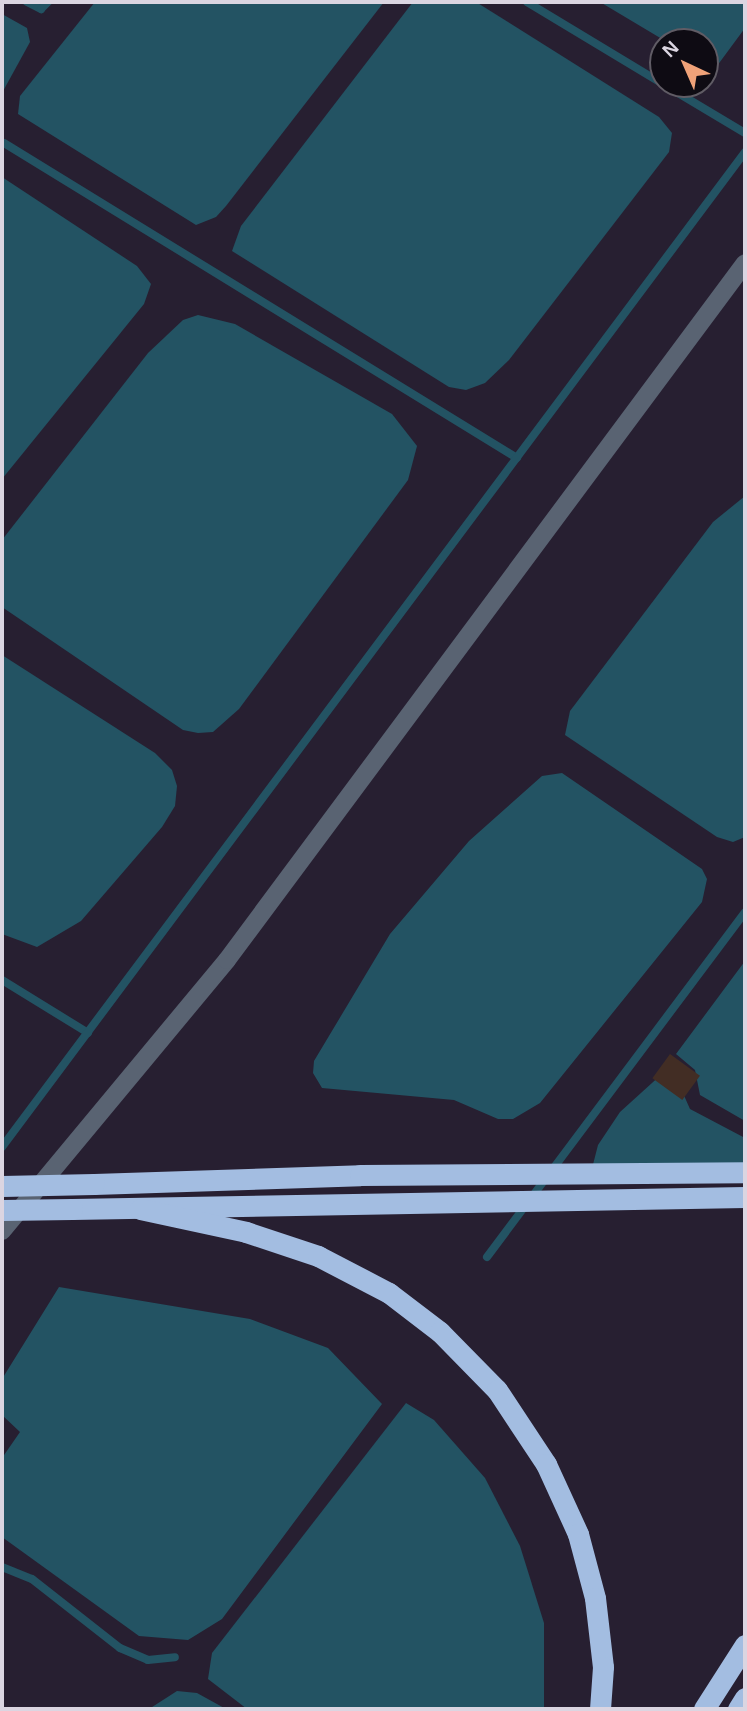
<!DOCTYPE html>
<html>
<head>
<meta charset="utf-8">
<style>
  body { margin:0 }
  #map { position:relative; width:747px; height:1711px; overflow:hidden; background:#271f31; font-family:Helvetica,sans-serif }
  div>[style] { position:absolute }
  .water>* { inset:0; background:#235363 }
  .stream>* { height:8px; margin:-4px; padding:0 4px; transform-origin:4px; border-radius:4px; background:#235363 }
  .building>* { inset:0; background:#422d24; transform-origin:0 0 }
  .minor>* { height:18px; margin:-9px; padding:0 9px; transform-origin:9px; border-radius:9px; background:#596372 }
  .highway>* { height:21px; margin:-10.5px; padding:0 10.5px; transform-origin:10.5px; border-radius:10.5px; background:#a3bde1 }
  .highway-bridge>* { height:21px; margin:-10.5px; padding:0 10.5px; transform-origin:10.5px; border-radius:10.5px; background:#a3bde1 }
  span { translate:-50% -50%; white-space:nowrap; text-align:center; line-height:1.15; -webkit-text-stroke:6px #0e0b13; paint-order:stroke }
  .frame { position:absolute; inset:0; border:4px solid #dbd5e1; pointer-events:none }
  .north { position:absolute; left:649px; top:28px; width:70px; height:70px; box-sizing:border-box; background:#0e0b13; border:2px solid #605c65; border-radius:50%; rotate:316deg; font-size:19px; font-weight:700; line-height:28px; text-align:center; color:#dbd5e1 }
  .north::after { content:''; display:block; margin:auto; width:24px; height:32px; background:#f0a279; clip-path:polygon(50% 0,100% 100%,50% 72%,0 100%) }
</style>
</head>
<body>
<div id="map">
  <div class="water">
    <i style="clip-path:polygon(95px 2px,384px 2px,226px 206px,216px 217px,196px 225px,18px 114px,20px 96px)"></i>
    <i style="clip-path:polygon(413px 2px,476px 2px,659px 117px,672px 133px,669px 152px,509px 360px,485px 383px,466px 390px,449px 387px,232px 251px,241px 226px)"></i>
    <i style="clip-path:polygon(600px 2px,745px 2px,745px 28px,714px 70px,705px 65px,705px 42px,667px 42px)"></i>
    <i style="clip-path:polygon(2px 14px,27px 28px,30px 42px,2px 93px)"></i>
    <i style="clip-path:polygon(2px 177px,137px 266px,151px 284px,144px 304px,2px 479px)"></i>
    <i style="clip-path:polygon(198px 315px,235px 324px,392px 414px,417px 446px,408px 480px,239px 709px,213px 732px,198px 733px,183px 730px,2px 607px,2px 540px,148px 353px,183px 320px)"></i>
    <i style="clip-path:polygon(745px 496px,745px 837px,733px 842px,717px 837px,565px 735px,570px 711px,713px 522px)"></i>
    <i style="clip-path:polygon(2px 655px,155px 753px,172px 770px,177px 786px,175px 806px,162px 827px,81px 921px,37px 947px,2px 934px)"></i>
    <i style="clip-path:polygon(562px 773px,702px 869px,707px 879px,702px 902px,540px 1103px,513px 1119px,498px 1119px,454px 1100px,322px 1088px,313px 1073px,314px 1061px,390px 934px,469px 841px,542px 776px)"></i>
    <i style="clip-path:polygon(745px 961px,745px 1121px,700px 1095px,695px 1070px,676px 1054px)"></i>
    <i style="clip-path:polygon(663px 1073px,678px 1082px,690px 1109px,745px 1138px,745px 1178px,589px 1180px,598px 1145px,620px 1112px)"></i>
    <i style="clip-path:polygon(59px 1287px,250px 1319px,328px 1348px,382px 1404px,222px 1619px,188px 1640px,139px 1636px,2px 1537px,2px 1458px,20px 1432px,2px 1415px,2px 1379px)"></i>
    <i style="clip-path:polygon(406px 1403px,434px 1420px,485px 1478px,520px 1546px,544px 1623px,544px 1709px,247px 1709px,208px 1679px,212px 1653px)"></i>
    <i style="clip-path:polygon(177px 1691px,197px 1693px,226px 1709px,149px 1709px)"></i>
  </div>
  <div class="stream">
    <i style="left:27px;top:2px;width:16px;rotate:27deg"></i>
    <i style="left:41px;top:9px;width:10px;rotate:-45deg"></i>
    <i style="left:527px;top:2px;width:159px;rotate:31.1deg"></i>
    <i style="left:663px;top:84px;width:96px;rotate:30.9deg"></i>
    <i style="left:4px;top:143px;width:602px;rotate:31.55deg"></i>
    <i style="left:2px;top:980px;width:101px;rotate:31.6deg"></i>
    <i style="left:2px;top:1147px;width:1242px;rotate:-53.25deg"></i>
    <i style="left:487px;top:1257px;width:431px;rotate:-53.2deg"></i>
    <i style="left:2px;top:1567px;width:32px;rotate:22deg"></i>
    <i style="left:32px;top:1579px;width:112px;rotate:38.1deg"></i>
    <i style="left:120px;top:1648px;width:30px;rotate:23deg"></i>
    <i style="left:148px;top:1660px;width:27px;rotate:-6deg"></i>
  </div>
  <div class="building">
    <i style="left:670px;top:1054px;width:37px;height:30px;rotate:36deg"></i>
  </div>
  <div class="minor">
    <i style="left:2px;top:1231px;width:352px;rotate:-50.3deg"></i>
    <i style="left:227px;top:960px;width:868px;rotate:-53.38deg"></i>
  </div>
  <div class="highway">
    <i style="left:94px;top:1184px;width:266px;rotate:-1.9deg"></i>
    <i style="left:360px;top:1175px;width:385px;rotate:-0.4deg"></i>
    <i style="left:72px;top:1209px;width:673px;rotate:-1.02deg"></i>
    <i style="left:140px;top:1209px;width:108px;rotate:12.2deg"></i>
    <i style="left:246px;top:1232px;width:76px;rotate:18.4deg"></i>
    <i style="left:318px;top:1256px;width:80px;rotate:27.5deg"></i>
    <i style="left:389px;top:1293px;width:64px;rotate:37.4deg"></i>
    <i style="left:440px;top:1332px;width:81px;rotate:45.5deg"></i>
    <i style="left:497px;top:1390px;width:89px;rotate:56.5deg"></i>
    <i style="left:546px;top:1464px;width:77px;rotate:65.4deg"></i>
    <i style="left:578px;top:1534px;width:66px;rotate:75.1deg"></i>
    <i style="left:595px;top:1598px;width:69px;rotate:83.4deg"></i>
    <i style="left:603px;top:1667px;width:42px;rotate:94.1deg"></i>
    <i style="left:704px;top:1709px;width:76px;rotate:-57.4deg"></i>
    <i style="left:738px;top:1709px;width:13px;rotate:-58deg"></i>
  </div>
  <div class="highway-bridge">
    <i style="left:2px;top:1186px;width:92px;rotate:-1.2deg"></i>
    <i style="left:2px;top:1210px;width:70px;rotate:-0.8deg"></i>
  </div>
  <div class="frame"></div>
  <div class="north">N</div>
</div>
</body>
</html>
